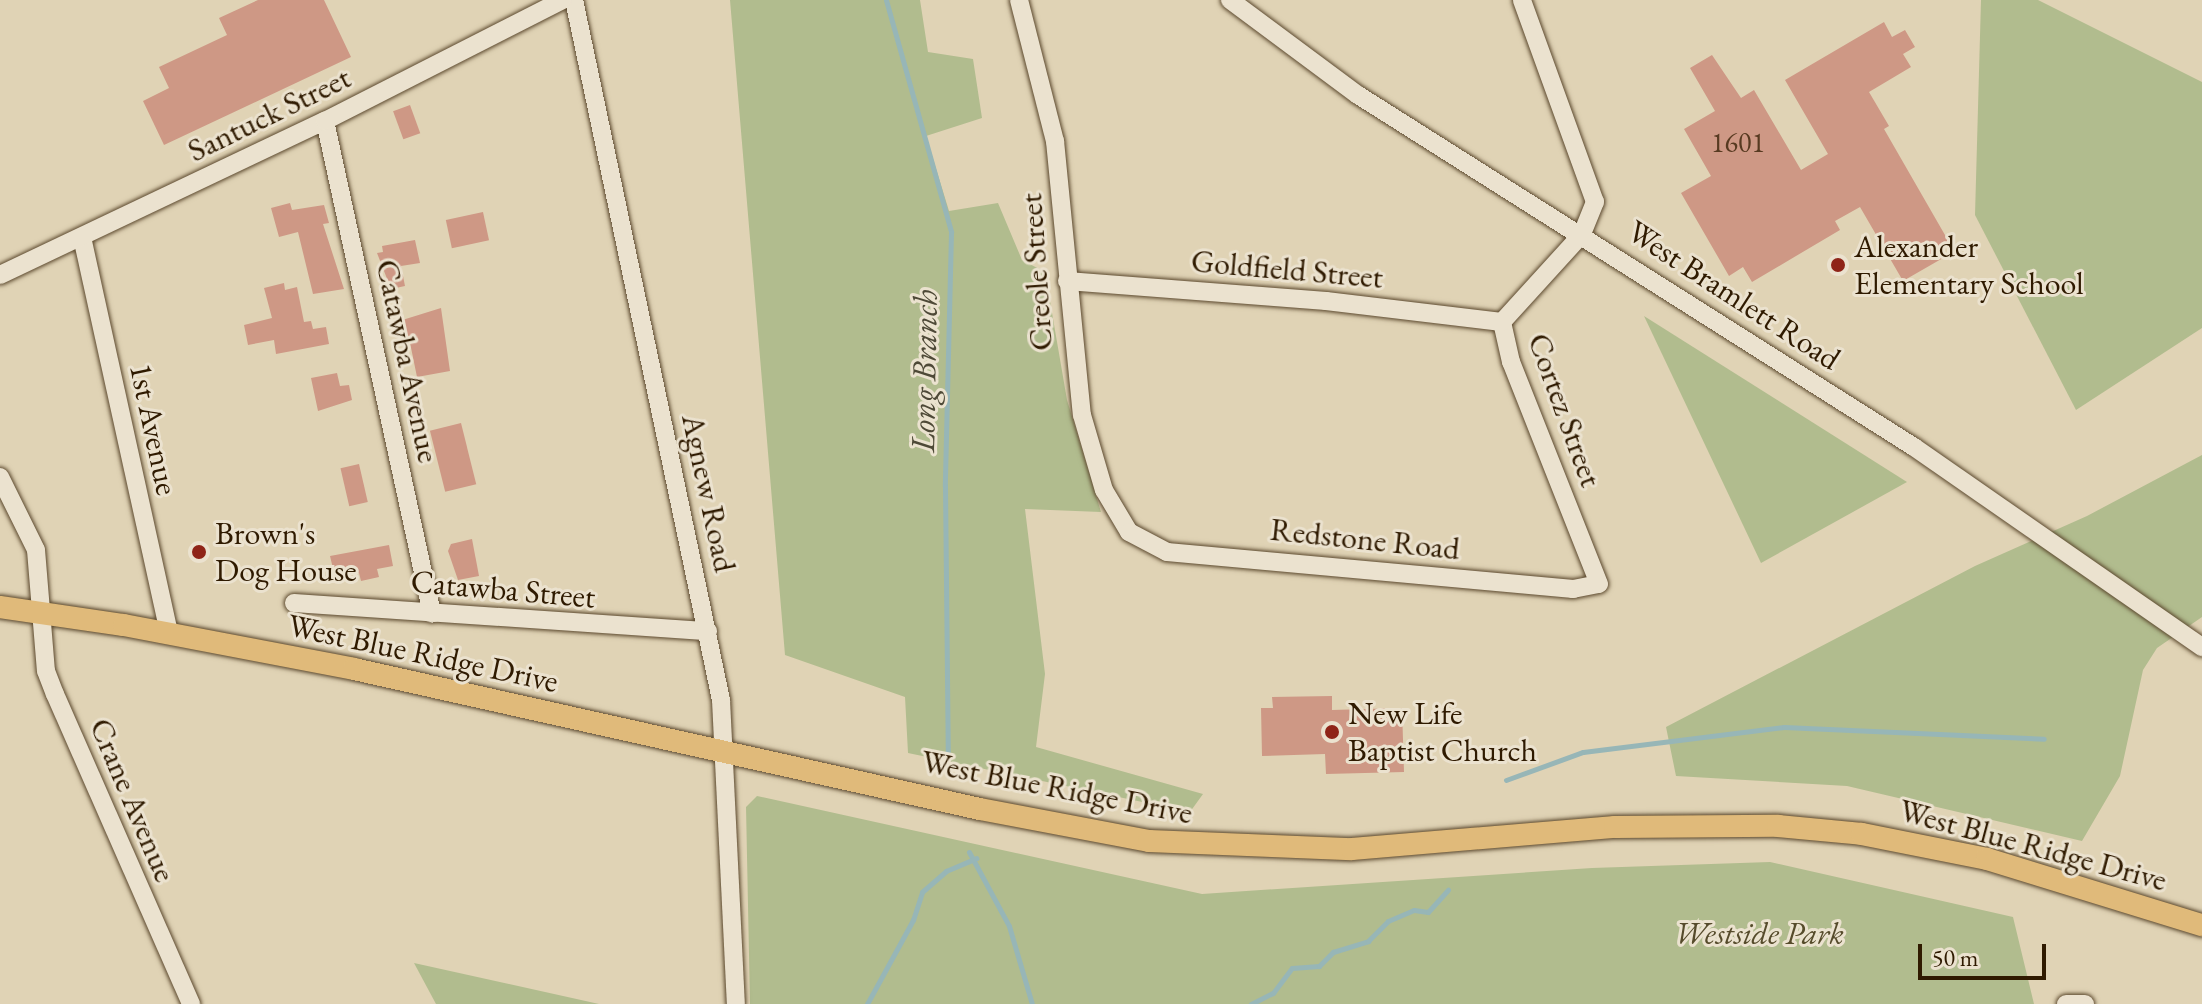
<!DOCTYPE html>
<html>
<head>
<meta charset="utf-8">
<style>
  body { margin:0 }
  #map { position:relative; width:2202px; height:1004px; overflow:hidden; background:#e0d3b5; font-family:"EB Garamond",serif }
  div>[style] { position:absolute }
  .green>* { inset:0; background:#b1bc8e }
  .stream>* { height:5px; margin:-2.5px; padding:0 2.5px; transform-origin:2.5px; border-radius:2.5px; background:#97b6b7 }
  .building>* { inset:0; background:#ce9885; transform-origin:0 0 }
  .roads { filter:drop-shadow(0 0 2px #5b482d) drop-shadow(0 0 2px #5b482d) }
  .minor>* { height:18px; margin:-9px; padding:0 9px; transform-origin:9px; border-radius:9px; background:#ebe2cf }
  .major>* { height:22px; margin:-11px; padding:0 11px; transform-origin:11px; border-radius:11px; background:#e0ba7a }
  .dots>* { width:22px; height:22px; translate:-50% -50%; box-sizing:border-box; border:4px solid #ebe2cf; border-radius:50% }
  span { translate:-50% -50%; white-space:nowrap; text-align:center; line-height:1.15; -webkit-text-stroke:6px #ebe2cf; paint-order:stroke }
  .number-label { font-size:28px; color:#573a21 }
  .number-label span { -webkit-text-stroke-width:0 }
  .street-label { font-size:32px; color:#2f1a00 }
  .poi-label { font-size:32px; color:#2f1a00 }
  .left { translate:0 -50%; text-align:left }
  .park-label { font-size:32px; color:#564b2b; font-style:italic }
  .water-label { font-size:34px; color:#4e4937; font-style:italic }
  .scale { position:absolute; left:1918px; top:944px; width:128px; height:36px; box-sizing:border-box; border:4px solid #2f1a00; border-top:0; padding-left:10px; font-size:24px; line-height:28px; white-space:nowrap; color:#2f1a00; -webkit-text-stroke:6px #ebe2cf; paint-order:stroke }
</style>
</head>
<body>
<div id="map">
  <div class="green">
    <i style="clip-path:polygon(730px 0,920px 0,928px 52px,973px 59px,982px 118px,926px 136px,949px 211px,998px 203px,1022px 260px,1045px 272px,1067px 400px,1101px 512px,1025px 509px,1045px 674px,1036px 747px,1203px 794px,1190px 812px,908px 753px,905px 697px,785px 655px)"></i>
    <i style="clip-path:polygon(1981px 0,2038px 0,2202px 82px,2202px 328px,2076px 410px,1975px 215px)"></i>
    <i style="clip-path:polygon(1644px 316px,1907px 482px,1761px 563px)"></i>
    <i style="clip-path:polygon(2202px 455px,2202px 617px,2157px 648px,2143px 670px,2120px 776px,2082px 841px,1847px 786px,1676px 776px,1666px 727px,1975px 566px,2087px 516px)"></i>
    <i style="clip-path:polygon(757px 796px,1202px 894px,1592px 868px,1770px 862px,2013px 917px,2034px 1004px,750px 1004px,746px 807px)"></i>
    <i style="clip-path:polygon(414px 963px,599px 1004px,436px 1004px)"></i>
  </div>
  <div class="stream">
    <i style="left:886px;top:0;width:241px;rotate:74.3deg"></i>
    <i style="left:951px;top:232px;width:254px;rotate:91.4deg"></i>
    <i style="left:945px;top:486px;width:266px;rotate:89.4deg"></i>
    <i style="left:1506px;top:780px;width:82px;rotate:-20deg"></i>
    <i style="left:1583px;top:752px;width:203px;rotate:-7.1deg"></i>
    <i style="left:1784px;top:727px;width:260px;rotate:2.6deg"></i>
    <i style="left:969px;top:852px;width:84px;rotate:61.6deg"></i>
    <i style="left:1009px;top:926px;width:81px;rotate:73.6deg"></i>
    <i style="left:867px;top:1004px;width:96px;rotate:-61.3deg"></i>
    <i style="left:913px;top:920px;width:29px;rotate:-72deg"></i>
    <i style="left:922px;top:892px;width:32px;rotate:-41deg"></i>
    <i style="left:946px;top:871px;width:33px;rotate:-23deg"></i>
    <i style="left:1251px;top:1004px;width:25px;rotate:-27deg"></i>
    <i style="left:1273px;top:993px;width:31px;rotate:-53deg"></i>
    <i style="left:1292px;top:968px;width:27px;rotate:-4deg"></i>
    <i style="left:1319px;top:966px;width:20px;rotate:-45deg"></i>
    <i style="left:1333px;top:952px;width:37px;rotate:-17deg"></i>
    <i style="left:1368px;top:941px;width:28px;rotate:-45deg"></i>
    <i style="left:1388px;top:921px;width:28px;rotate:-23deg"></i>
    <i style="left:1414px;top:910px;width:14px;rotate:8deg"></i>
    <i style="left:1428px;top:912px;width:30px;rotate:-48deg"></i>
  </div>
  <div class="building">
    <i style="clip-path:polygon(258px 0,324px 0,351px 57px,164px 145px,143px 101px,169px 88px,159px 67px,227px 35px,219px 18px)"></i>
    <i style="clip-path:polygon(1884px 22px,1892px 37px,1905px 30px,1915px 47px,1903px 54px,1911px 67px,1869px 92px,1889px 126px,1884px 129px,1949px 242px,1937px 249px,1943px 258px,1903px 281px,1860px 207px,1835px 221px,1840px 230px,1752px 282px,1743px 267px,1729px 276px,1681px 193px,1711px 176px,1684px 129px,1715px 111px,1690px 68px,1712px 55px,1741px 98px,1754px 90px,1801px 170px,1828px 154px,1785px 80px)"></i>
    <i style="left:410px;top:105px;width:30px;height:18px;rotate:70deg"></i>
    <i style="clip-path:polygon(290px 203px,292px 210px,324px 205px,329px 223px,323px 224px,344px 289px,313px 294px,298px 232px,279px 237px,271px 208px)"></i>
    <i style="left:483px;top:212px;width:29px;height:38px;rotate:78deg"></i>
    <i style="clip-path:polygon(415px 240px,420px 263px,401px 266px,405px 286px,391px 289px,377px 253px,383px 252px,382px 246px)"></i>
    <i style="clip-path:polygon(284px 283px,285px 290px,297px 287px,304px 322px,311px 321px,313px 329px,326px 327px,329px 344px,276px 354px,274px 340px,248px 345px,244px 325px,272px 318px,264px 288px)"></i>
    <i style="clip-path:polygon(441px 308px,450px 371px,417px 377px,409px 338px,399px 337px,396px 322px)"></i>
    <i style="clip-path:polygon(337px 373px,340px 386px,349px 385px,352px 400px,318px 411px,311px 378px)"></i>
    <i style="left:461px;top:423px;width:63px;height:32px;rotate:76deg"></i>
    <i style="left:359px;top:464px;width:39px;height:19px;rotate:77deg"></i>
    <i style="clip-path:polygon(472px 539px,479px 576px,458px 580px,448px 551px,451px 544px)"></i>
    <i style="clip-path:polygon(389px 545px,393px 566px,377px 569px,379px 577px,361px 581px,359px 573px,335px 577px,330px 556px)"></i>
    <i style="clip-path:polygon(1332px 696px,1332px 710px,1402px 708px,1404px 772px,1326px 774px,1325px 754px,1262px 756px,1261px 708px,1273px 708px,1272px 697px)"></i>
  </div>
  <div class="roads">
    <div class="minor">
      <i style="left:574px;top:0;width:715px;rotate:78.14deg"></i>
      <i style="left:721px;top:700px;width:304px;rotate:87.2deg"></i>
      <i style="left:1019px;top:0;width:146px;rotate:75.7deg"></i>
      <i style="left:1055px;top:141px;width:275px;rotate:84.4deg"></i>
      <i style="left:1082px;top:415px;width:78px;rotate:73.7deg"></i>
      <i style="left:1104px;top:490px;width:49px;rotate:59.2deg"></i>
      <i style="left:1129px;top:532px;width:43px;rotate:27.8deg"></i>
      <i style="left:1167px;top:552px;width:408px;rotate:5.2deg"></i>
      <i style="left:1573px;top:589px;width:26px;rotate:-11deg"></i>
      <i style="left:1599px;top:584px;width:239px;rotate:-111.6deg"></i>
      <i style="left:1511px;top:362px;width:41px;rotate:-102.7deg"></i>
      <i style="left:1502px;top:322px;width:119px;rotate:-47.7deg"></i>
      <i style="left:1582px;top:234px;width:35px;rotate:-68deg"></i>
      <i style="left:1595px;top:202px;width:215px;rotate:-109.9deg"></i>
      <i style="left:1230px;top:0;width:159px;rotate:36.6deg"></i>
      <i style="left:1358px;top:95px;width:658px;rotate:32.34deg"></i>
      <i style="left:1914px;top:447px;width:351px;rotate:34.8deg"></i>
      <i style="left:325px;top:121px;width:504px;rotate:77.75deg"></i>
      <i style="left:82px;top:237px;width:405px;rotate:77.6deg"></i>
      <i style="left:0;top:275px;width:360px;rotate:-25.4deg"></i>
      <i style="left:325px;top:121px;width:266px;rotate:-27deg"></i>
      <i style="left:1067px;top:281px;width:260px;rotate:4.4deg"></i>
      <i style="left:1326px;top:301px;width:177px;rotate:6.8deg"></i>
      <i style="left:0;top:477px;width:81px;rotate:63.7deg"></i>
      <i style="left:36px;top:550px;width:121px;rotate:85.3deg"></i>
      <i style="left:46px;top:671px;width:25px;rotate:69deg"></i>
      <i style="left:55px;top:694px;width:339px;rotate:66.3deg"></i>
      <i style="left:294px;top:603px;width:415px;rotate:3.9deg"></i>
      <i style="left:2066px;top:1004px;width:19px"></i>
    </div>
    <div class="major">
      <i style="left:0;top:607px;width:125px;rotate:8.3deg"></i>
      <i style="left:124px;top:625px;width:234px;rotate:10.8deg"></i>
      <i style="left:354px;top:669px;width:641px;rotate:12.61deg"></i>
      <i style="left:980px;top:809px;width:172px;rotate:10.7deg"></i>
      <i style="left:1149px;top:841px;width:203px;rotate:2.3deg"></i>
      <i style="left:1352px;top:849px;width:264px;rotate:-4.8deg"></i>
      <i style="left:1615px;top:827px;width:163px;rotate:-0.4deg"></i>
      <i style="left:1778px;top:826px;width:84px;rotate:5.4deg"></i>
      <i style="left:1862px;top:834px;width:127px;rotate:11.3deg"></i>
      <i style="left:1987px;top:859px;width:225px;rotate:17.1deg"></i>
    </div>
  </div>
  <div class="dots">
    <i style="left:1838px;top:265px;background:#8f2418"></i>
    <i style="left:199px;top:552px;background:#8f2418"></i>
    <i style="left:1332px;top:732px;background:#8f2418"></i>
  </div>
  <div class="number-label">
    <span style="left:1738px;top:142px">1601</span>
  </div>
  <div class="street-label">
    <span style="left:269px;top:114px;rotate:-26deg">Santuck Street</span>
    <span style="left:1287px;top:269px;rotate:5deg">Goldfield Street</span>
    <span style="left:1036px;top:272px;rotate:-94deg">Creole Street</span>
    <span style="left:1734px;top:295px;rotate:33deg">West Bramlett Road</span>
    <span style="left:408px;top:361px;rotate:78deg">Catawba Avenue</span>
    <span style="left:1565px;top:410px;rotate:70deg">Cortez Street</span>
    <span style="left:154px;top:429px;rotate:78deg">1st Avenue</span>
    <span style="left:709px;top:493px;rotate:78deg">Agnew Road</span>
    <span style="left:1365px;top:539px;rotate:6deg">Redstone Road</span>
    <span style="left:503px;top:589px;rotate:5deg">Catawba Street</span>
    <span style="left:423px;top:653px;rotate:12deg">West Blue Ridge Drive</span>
    <span style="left:1057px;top:787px;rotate:11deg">West Blue Ridge Drive</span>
    <span style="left:133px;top:800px;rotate:67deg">Crane Avenue</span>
    <span style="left:2033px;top:845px;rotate:15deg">West Blue Ridge Drive</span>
  </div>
  <div class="poi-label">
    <span class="left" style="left:1854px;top:265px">Alexander<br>Elementary School</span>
    <span class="left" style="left:215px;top:552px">Brown's<br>Dog House</span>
    <span class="left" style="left:1348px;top:732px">New Life<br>Baptist Church</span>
  </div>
  <div class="park-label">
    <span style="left:1759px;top:933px">Westside Park</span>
  </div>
  <div class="water-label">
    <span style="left:924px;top:371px;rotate:-89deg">Long Branch</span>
  </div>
  <div class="scale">50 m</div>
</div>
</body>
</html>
